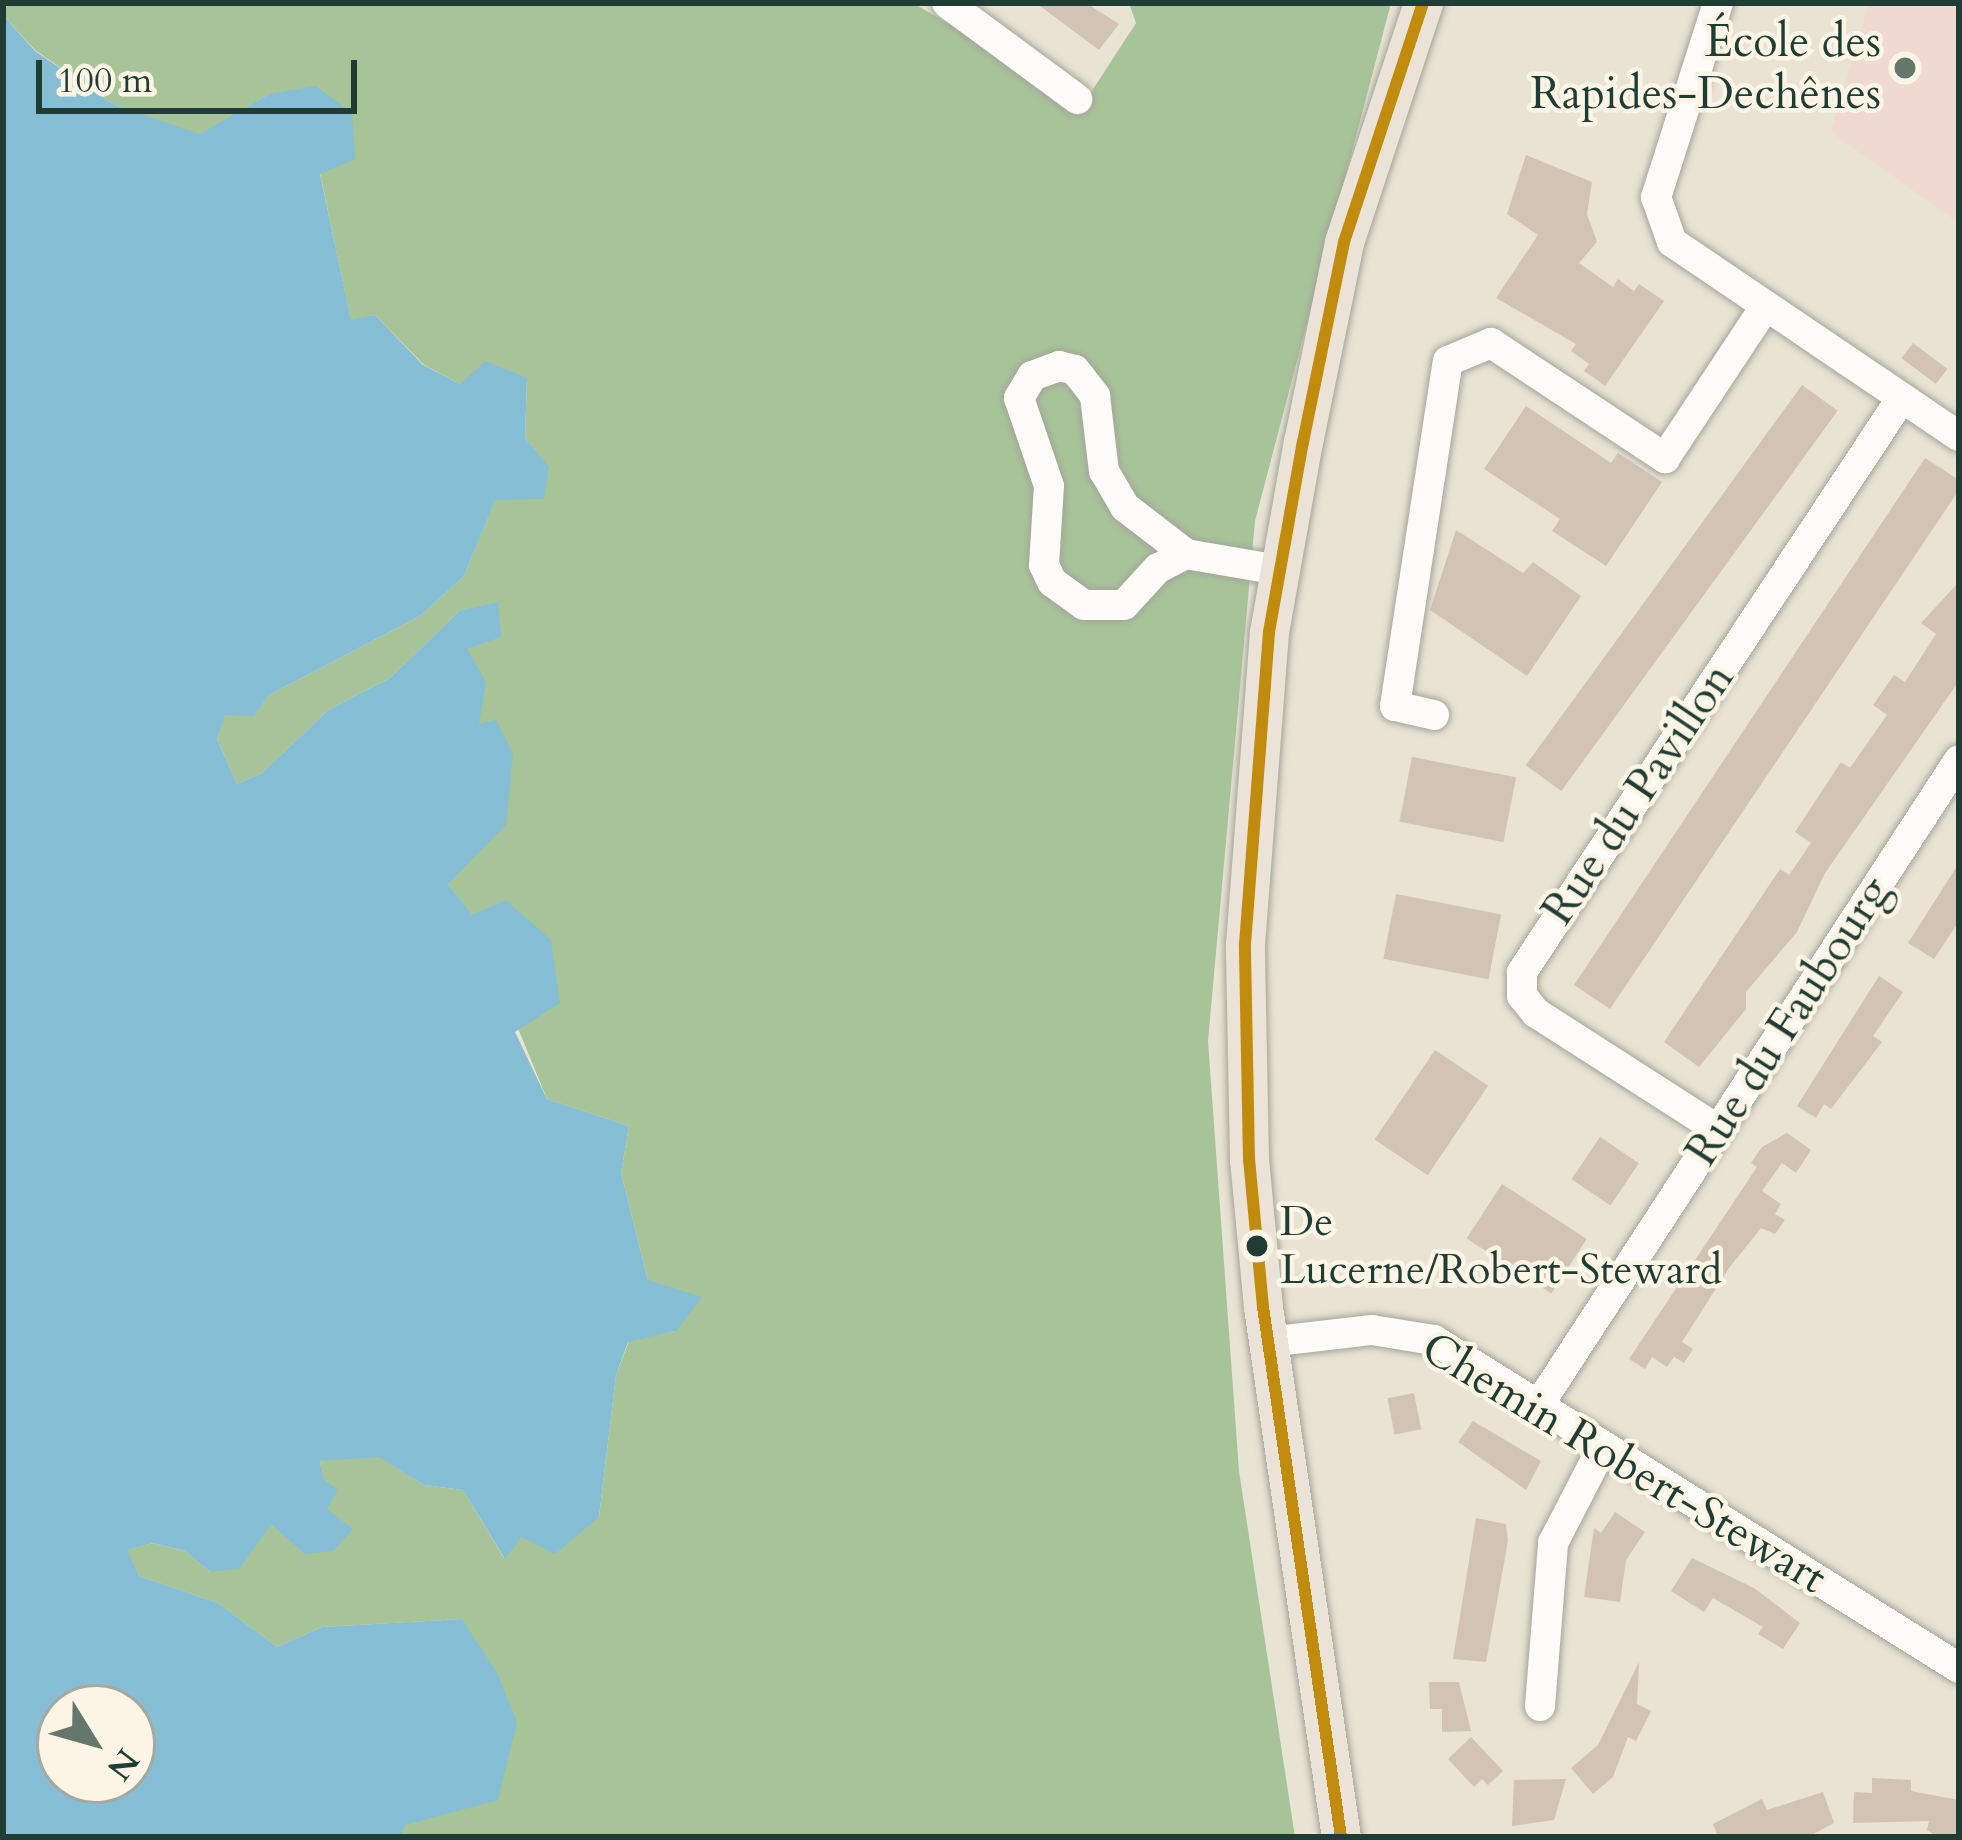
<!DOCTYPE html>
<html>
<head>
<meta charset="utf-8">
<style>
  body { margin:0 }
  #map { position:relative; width:1962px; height:1840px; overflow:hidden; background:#e8e3d3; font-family:Cardo,serif }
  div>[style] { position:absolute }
  .built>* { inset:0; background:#f0d9d0 }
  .forest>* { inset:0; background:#a7c498 }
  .water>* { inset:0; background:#85bed5 }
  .building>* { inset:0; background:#d3c3b5; transform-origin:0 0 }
  .roads { filter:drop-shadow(0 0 3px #a4a59b) drop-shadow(0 0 3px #a4a59b) }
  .minor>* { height:30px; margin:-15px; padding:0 15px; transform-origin:15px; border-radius:15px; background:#fcfbf8 }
  .major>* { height:39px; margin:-19.5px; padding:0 19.5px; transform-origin:19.5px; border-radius:19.5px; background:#ebe3d7 }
  .bus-1>* { height:12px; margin:-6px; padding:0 6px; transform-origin:6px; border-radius:6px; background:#c18c0d }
  .dots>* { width:33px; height:33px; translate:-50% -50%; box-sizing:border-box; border:6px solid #fcf5e5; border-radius:50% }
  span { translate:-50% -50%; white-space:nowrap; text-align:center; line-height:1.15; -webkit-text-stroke:9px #fcf5e5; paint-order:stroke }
  .bus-label { font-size:42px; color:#1f3d34 }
  .left { translate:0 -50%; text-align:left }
  .poi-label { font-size:45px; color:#1f3d34 }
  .right { translate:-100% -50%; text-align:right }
  .street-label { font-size:45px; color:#1f3d34 }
  .frame { position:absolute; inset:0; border:6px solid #1f3d34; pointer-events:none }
  .north { position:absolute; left:36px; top:1684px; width:120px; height:120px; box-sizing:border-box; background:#fcf5e5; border:3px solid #a4ab9e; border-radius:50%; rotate:127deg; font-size:33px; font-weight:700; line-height:48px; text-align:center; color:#1f3d34 }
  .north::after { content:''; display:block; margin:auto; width:42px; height:54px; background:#65776c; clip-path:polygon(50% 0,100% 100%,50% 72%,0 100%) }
  .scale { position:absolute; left:36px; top:60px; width:321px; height:54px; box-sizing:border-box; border:6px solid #1f3d34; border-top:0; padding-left:15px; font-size:36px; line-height:42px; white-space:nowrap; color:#1f3d34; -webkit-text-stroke:9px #fcf5e5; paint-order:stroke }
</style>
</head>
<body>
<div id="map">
  <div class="built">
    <i style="clip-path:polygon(1869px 3px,1959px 3px,1959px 223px,1831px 132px)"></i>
  </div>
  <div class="forest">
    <i style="clip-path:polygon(3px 3px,913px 3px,1084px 103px,1136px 23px,1129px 3px,1391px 3px,1255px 521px,1208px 1041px,1239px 1471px,1295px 1837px,400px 1837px,462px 1619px,322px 1627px,277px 1647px,218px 1603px,139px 1576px,126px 1550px,153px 1543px,185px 1551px,210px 1572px,271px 1523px,304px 1554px,327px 1509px,320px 1461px,340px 1457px,380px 1457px,424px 1485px,463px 1490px,504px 1558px,522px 1537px,599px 1517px,616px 1375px,629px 1341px,676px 1331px,648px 1280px,621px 1173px,629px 1126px,547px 1099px,472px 916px,448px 884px,478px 725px,459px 611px,390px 678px,328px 710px,262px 773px,237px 784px,217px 739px,224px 715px,254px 715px,269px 695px,420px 616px,464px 576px,495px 499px,548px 467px,525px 438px,527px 378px,460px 384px,424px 365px,375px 315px,351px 321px,320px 173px,269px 94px,201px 135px,113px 104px,35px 50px,3px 15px)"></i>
  </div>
  <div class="water">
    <i style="clip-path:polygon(evenodd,3px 15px,35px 51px,113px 104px,200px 134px,269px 94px,316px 86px,352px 113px,355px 159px,320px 174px,351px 320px,375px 315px,423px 365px,460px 384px,486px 361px,527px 378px,525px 438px,549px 467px,544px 499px,495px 500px,464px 576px,420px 616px,269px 695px,254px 716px,225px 715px,217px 739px,237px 784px,262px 773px,328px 710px,390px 678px,459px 611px,498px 602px,501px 637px,467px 649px,486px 682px,479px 724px,496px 720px,513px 754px,506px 825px,448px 884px,472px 915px,506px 900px,551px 940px,560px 1003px,515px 1032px,547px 1099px,629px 1126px,621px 1173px,648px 1280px,702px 1297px,676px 1331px,628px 1342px,616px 1375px,599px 1517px,555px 1554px,522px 1537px,505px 1559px,463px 1490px,424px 1485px,379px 1457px,320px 1461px,323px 1479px,338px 1490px,327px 1509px,353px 1529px,333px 1551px,304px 1554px,271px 1524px,240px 1568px,210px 1572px,185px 1551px,153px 1543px,127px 1550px,139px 1576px,218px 1603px,277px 1647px,322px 1627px,462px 1619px,497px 1673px,517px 1722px,498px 1800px,405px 1825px,400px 1837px,3px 1837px,3px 15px,60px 1708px,132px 1708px,132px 1780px,60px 1780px,60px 1708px)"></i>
  </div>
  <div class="building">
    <i style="clip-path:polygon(1036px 3px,1086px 3px,1119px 24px,1099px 50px)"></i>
    <i style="clip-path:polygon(1526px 155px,1592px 182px,1587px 214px,1597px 242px,1579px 263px,1613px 287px,1618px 279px,1634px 291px,1639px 284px,1664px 301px,1605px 386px,1584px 371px,1589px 364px,1571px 351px,1576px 344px,1496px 298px,1538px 235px,1507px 214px)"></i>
    <i style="left:1913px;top:343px;width:43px;height:19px;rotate:37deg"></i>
    <i style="left:1802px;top:385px;width:44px;height:470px;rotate:36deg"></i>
    <i style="clip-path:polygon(1526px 406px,1611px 463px,1618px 453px,1662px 482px,1606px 566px,1552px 531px,1560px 519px,1484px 469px)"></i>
    <i style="clip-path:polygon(1925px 458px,1959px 480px,1959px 490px,1610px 1009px,1574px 985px)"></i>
    <i style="clip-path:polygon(1456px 530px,1523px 573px,1533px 562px,1581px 596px,1527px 676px,1430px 610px)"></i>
    <i style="clip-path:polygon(1959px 582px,1959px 681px,1825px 873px,1797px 932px,1746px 992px,1746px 1009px,1699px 1067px,1664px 1042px,1780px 869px,1789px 875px,1811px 843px,1795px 832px,1841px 762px,1850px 768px,1887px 715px,1873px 705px,1894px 675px,1905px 682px,1936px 634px,1921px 623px)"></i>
    <i style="left:1412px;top:757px;width:106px;height:66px;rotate:11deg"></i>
    <i style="clip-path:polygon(1959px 863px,1959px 921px,1934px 959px,1908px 943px)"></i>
    <i style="left:1396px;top:894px;width:107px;height:66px;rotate:11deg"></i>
    <i style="clip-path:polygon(1879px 976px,1903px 992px,1873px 1036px,1882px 1042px,1831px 1109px,1824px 1104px,1816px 1118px,1797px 1106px)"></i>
    <i style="left:1435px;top:1050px;width:64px;height:108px;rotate:34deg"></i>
    <i style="clip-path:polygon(1787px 1133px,1811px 1150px,1796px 1173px,1782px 1163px,1762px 1191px,1781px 1204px,1775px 1214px,1785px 1220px,1775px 1234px,1761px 1228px,1729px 1268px,1682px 1342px,1693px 1349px,1684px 1363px,1674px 1357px,1667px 1367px,1652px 1357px,1645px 1369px,1629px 1359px,1757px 1167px,1751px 1163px,1762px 1147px)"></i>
    <i style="left:1600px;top:1137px;width:47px;height:51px;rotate:34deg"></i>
    <i style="left:1502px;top:1184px;width:101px;height:65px;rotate:33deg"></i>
    <i style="left:1414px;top:1393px;width:37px;height:27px;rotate:79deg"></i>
    <i style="clip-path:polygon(1473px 1421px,1541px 1461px,1526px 1490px,1458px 1442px)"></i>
    <i style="clip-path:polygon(1615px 1512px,1645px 1532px,1626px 1560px,1620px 1602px,1584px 1597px,1594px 1528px,1601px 1533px)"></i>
    <i style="clip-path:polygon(1476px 1518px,1506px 1524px,1508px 1541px,1486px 1662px,1453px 1659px)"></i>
    <i style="clip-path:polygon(1692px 1558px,1754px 1588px,1800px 1623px,1783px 1649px,1758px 1634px,1763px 1627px,1713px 1598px,1704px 1612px,1671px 1591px)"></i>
    <i style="clip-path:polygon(1639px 1662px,1637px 1704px,1651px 1711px,1636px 1741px,1628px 1737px,1613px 1777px,1593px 1794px,1571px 1768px,1598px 1745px)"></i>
    <i style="clip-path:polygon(1429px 1682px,1459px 1682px,1471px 1731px,1442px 1732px,1442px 1709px,1430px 1709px)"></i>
    <i style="clip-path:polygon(1471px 1737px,1503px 1771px,1488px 1785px,1482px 1779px,1474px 1787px,1448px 1759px)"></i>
    <i style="clip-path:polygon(1872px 1778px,1911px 1780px,1911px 1791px,1959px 1800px,1959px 1837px,1938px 1837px,1927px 1830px,1929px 1821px,1853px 1823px,1854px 1792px,1872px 1793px)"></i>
    <i style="clip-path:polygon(1566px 1779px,1554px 1820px,1512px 1826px,1514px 1780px)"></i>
    <i style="clip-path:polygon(1823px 1792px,1834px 1823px,1808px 1837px,1718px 1837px,1713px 1824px,1762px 1799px,1767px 1810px)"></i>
  </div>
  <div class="roads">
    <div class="minor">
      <i style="left:947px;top:3px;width:162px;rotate:36.4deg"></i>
      <i style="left:1718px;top:3px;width:204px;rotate:107.7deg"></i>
      <i style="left:1656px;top:197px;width:48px;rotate:70.4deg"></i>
      <i style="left:1672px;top:242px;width:346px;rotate:34.1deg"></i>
      <i style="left:1059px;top:366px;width:16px;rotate:14deg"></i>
      <i style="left:1075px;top:370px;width:33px;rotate:52deg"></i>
      <i style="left:1095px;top:396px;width:76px;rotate:83.2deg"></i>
      <i style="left:1104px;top:471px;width:42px;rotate:59.7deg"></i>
      <i style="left:1125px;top:507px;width:77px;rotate:37.6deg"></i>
      <i style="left:1186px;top:554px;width:31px;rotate:153deg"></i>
      <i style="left:1158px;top:568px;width:50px;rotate:132.6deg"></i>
      <i style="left:1124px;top:605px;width:40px;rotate:180deg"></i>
      <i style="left:1084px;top:605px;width:39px;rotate:-144deg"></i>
      <i style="left:1052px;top:582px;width:19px;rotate:-115deg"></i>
      <i style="left:1044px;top:565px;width:79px;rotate:-86.4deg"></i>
      <i style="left:1049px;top:486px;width:93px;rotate:-108.8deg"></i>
      <i style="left:1019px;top:398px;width:26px;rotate:-59deg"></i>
      <i style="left:1032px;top:376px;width:29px;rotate:-20deg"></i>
      <i style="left:1186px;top:554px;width:94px;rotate:9.8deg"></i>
      <i style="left:1434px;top:715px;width:40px;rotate:-167deg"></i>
      <i style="left:1395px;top:706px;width:349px;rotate:-81.3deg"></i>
      <i style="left:1448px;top:361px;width:47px;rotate:-22.7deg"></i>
      <i style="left:1491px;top:343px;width:209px;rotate:33.5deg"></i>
      <i style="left:1665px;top:458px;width:181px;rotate:-56.5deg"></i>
      <i style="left:1717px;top:1129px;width:215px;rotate:-147.3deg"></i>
      <i style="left:1536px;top:1013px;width:22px;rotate:-129deg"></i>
      <i style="left:1522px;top:996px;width:24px;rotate:-90deg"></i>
      <i style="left:1522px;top:972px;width:687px;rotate:-56.52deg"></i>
      <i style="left:1268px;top:1342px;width:105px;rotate:-6.6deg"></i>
      <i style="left:1372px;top:1330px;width:63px;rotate:9.2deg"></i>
      <i style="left:1434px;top:1340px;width:619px;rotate:32deg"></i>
      <i style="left:1540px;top:1403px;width:767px;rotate:-56.91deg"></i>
      <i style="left:1540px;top:1706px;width:164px;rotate:-85.4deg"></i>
      <i style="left:1553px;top:1543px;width:109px;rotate:-62.7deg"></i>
    </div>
    <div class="major">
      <i style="left:1341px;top:1837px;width:536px;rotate:-98.37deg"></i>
      <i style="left:1263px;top:1307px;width:148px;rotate:-95.4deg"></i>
      <i style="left:1249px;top:1160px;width:216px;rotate:-91.1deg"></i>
      <i style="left:1245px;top:944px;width:313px;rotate:-85.6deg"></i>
      <i style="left:1269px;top:632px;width:193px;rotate:-79.9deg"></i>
      <i style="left:1303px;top:442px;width:204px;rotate:-78.4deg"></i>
      <i style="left:1344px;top:242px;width:252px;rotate:-71.7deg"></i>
    </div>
  </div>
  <div class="bus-1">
    <i style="left:1341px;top:1837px;width:536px;rotate:-98.37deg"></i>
    <i style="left:1263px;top:1307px;width:148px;rotate:-95.4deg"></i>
    <i style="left:1249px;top:1160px;width:216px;rotate:-91.1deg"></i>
    <i style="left:1245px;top:944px;width:313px;rotate:-85.6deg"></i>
    <i style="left:1269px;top:632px;width:193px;rotate:-79.9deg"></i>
    <i style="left:1303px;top:442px;width:204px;rotate:-78.4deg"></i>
    <i style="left:1344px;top:242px;width:252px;rotate:-71.7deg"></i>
  </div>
  <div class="dots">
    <i style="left:1905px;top:68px;background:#65776c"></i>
    <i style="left:1257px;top:1246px;background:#1f3d34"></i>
  </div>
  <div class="bus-label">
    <span class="left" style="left:1280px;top:1246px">De<br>Lucerne/Robert-Steward</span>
  </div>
  <div class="poi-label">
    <span class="right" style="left:1881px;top:68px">École des<br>Rapides-Dechênes</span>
  </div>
  <div class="street-label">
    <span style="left:1638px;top:794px;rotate:-56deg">Rue du Pavillon</span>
    <span style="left:1788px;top:1021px;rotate:-57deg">Rue du Faubourg</span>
    <span style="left:1624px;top:1463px;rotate:31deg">Chemin Robert-Stewart</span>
  </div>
  <div class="frame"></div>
  <div class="north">N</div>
  <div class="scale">100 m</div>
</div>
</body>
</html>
